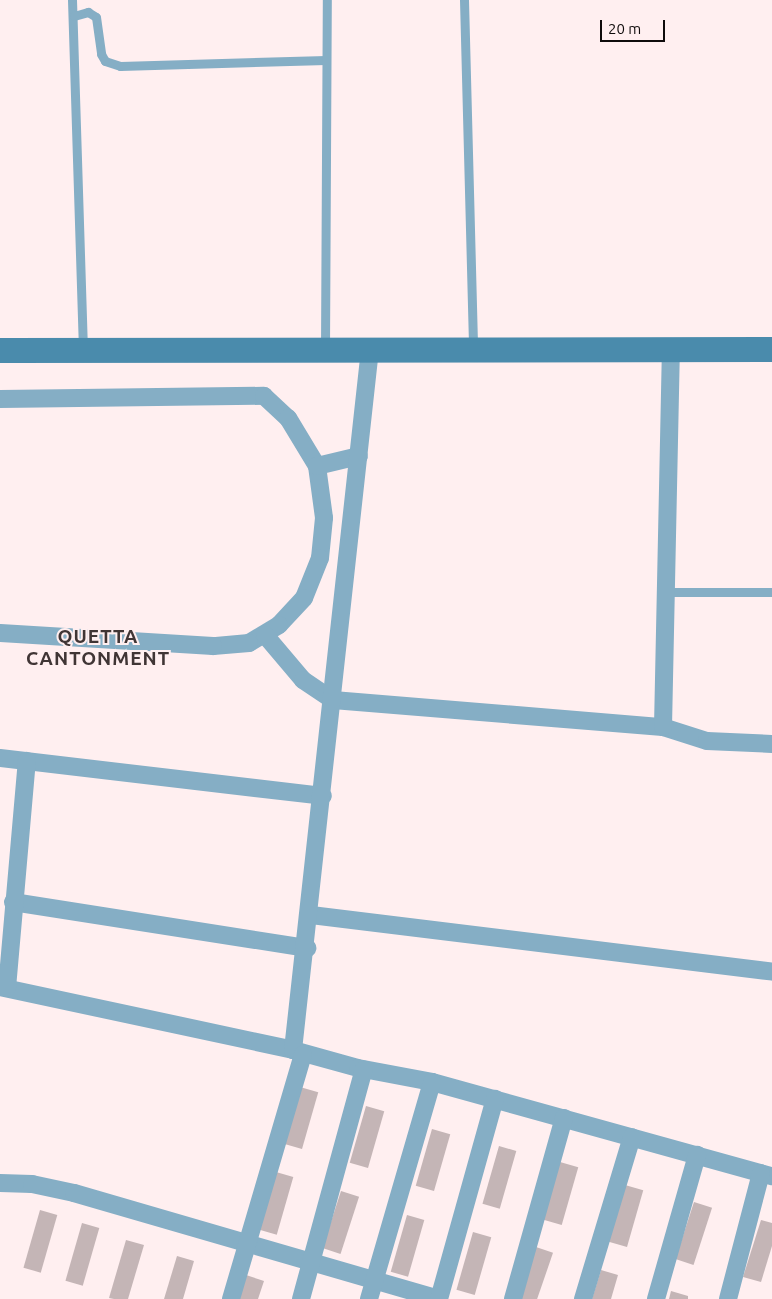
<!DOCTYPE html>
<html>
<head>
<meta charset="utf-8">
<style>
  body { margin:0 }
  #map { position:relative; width:772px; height:1299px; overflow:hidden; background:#ffeff0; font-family:Ubuntu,sans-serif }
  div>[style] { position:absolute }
  .building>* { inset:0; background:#c4b5b6; transform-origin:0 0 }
  .service>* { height:9px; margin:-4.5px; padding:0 4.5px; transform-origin:4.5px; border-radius:4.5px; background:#85aec5 }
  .minor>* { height:18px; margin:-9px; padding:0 9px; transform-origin:9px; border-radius:9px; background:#85aec5 }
  .secondary>* { height:25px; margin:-12.5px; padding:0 12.5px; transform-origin:12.5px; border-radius:12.5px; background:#4a8bac }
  span { translate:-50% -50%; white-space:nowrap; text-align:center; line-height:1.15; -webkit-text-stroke:4px #ffeff0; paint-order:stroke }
  .district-label { font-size:19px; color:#403535; font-weight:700; letter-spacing:1px }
  .scale { position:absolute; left:600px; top:20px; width:65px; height:22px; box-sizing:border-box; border:2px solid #0f0b0b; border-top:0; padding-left:6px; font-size:15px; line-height:18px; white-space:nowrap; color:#0f0b0b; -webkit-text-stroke:4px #ffeff0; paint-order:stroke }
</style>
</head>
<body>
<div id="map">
  <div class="building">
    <i style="left:300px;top:1087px;width:19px;height:59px;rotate:16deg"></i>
    <i style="left:366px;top:1106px;width:19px;height:59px;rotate:16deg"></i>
    <i style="left:432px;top:1129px;width:19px;height:59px;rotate:16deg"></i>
    <i style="left:499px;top:1146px;width:18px;height:60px;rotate:16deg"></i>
    <i style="left:560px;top:1162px;width:19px;height:60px;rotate:16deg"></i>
    <i style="left:276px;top:1172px;width:18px;height:60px;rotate:16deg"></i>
    <i style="left:625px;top:1185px;width:19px;height:59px;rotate:16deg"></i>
    <i style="left:341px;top:1191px;width:19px;height:60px;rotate:18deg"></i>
    <i style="left:694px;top:1202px;width:19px;height:60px;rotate:18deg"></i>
    <i style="left:40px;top:1210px;width:18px;height:60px;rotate:16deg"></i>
    <i style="left:407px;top:1215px;width:18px;height:59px;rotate:16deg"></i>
    <i style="clip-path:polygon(761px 1220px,772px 1223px,772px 1246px,761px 1282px,743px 1277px)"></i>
    <i style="left:82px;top:1223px;width:18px;height:60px;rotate:16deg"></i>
    <i style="left:473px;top:1232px;width:19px;height:60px;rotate:16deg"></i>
    <i style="clip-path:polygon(126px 1240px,144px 1245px,128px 1299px,114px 1299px,109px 1298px)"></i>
    <i style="left:536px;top:1247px;width:18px;height:54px;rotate:19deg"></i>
    <i style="clip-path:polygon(177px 1256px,194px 1261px,183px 1299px,164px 1299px)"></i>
    <i style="clip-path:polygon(601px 1270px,618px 1275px,611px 1299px,592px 1299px)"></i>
    <i style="clip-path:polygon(246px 1275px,264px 1281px,258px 1299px,239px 1299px)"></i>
    <i style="clip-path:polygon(671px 1291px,688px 1296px,688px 1299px,669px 1299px)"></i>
  </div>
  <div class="service">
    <i style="left:72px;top:0;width:347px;rotate:88.2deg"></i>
    <i style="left:464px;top:0;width:347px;rotate:88.5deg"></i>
    <i style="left:74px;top:16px;width:15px;rotate:-16deg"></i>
    <i style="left:88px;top:12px;width:9px;rotate:32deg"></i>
    <i style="left:96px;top:17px;width:37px;rotate:82deg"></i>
    <i style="left:101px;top:54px;width:8px;rotate:60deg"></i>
    <i style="left:105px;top:61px;width:16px;rotate:18deg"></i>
    <i style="left:120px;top:66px;width:206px;rotate:-1.7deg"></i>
    <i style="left:325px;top:349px;width:349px;rotate:-89.7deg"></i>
    <i style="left:666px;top:592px;width:106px"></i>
  </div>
  <div class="minor">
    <i style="left:0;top:399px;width:264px;rotate:-0.7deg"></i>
    <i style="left:264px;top:396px;width:33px;rotate:43deg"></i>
    <i style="left:288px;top:418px;width:56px;rotate:58.9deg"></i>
    <i style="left:317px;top:466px;width:52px;rotate:82.3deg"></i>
    <i style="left:324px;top:518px;width:40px;rotate:95.7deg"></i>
    <i style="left:320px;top:558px;width:43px;rotate:111.8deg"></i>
    <i style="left:304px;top:598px;width:37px;rotate:133deg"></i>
    <i style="left:279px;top:625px;width:35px;rotate:149deg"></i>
    <i style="left:249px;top:643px;width:36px;rotate:175deg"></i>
    <i style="left:213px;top:646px;width:213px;rotate:-176.5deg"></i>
    <i style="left:317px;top:466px;width:43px;rotate:-13.4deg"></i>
    <i style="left:265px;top:635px;width:59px;rotate:49.8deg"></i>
    <i style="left:303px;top:680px;width:36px;rotate:34deg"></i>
    <i style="left:333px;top:700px;width:331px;rotate:4.7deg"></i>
    <i style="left:663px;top:727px;width:46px;rotate:17.7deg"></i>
    <i style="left:707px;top:741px;width:65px;rotate:2.6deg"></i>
    <i style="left:663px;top:727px;width:378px;rotate:-88.8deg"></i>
    <i style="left:0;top:758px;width:325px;rotate:6.7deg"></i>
    <i style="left:13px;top:902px;width:298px;rotate:8.9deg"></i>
    <i style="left:311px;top:915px;width:465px;rotate:7deg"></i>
    <i style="left:0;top:987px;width:300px;rotate:12.1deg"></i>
    <i style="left:293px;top:1050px;width:67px;rotate:15.5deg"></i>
    <i style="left:358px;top:1068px;width:75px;rotate:10.7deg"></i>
    <i style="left:432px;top:1082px;width:353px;rotate:15.5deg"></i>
    <i style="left:7px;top:988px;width:228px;rotate:-85deg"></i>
    <i style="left:293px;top:1050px;width:705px;rotate:-83.73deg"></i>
    <i style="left:0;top:1183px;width:32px;rotate:2deg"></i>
    <i style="left:32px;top:1184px;width:43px;rotate:12.1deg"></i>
    <i style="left:74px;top:1193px;width:379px;rotate:16.2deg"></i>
    <i style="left:231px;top:1299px;width:255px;rotate:-73.6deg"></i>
    <i style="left:301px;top:1299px;width:238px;rotate:-74.7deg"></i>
    <i style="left:369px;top:1299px;width:226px;rotate:-73.8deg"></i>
    <i style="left:439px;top:1299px;width:208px;rotate:-74.4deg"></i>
    <i style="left:513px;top:1299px;width:188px;rotate:-74.3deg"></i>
    <i style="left:583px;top:1299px;width:169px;rotate:-73.2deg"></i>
    <i style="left:656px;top:1299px;width:150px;rotate:-74.1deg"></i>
    <i style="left:728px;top:1299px;width:130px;rotate:-75.3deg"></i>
  </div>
  <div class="secondary">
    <i style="left:0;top:350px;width:772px;rotate:-0.07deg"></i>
  </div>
  <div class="district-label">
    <span style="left:98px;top:648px">QUETTA<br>CANTONMENT</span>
  </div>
  <div class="scale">20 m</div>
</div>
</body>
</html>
